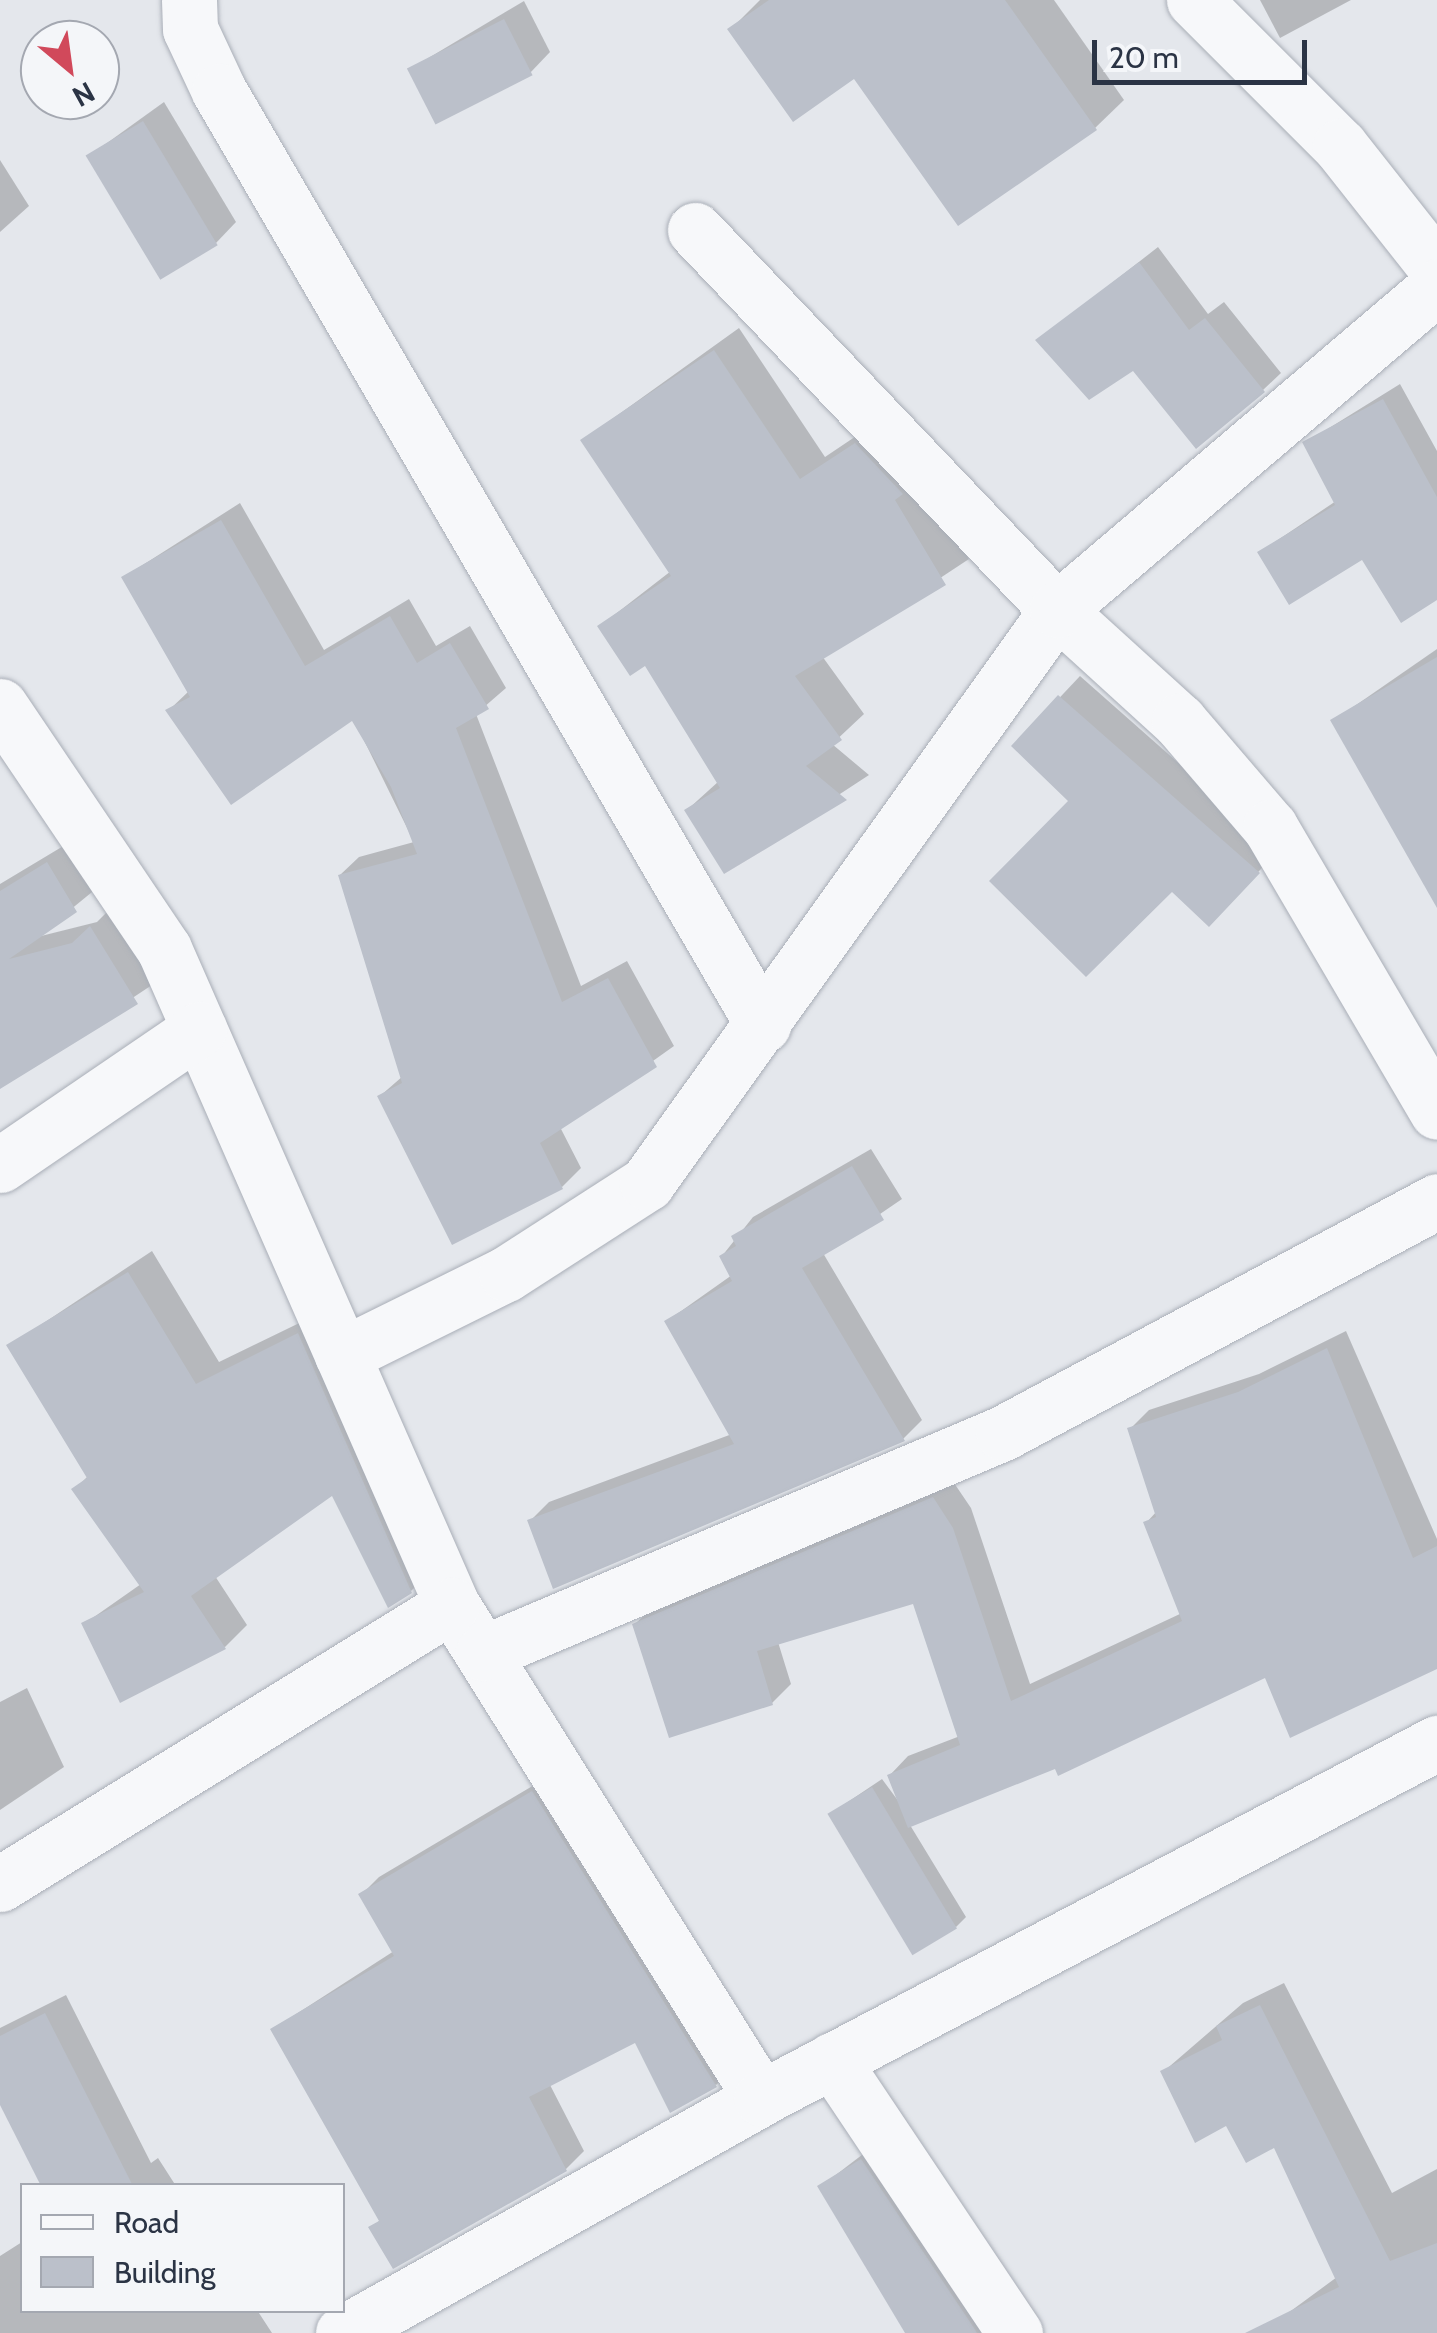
<!DOCTYPE html>
<html>
<head>
<meta charset="utf-8">
<style>
  body { margin:0 }
  #map { position:relative; width:1437px; height:2333px; overflow:hidden; background:#e4e7ec; font-family:Cabin,sans-serif }
  div>[style] { position:absolute }
  .shadow>* { inset:0; background:#0003 }
  .building>* { inset:0; background:#bbc0ca; transform-origin:0 0 }
  .roads { filter:drop-shadow(0 0 2px #a9aeb7) drop-shadow(0 0 2px #a9aeb7) }
  .minor>* { height:55px; margin:-27.5px; padding:0 27.5px; transform-origin:27.5px; border-radius:27.5px; background:#f7f8fa }
  span { translate:-50% -50%; white-space:nowrap; text-align:center; line-height:1.15; -webkit-text-stroke:10px #f4f6f9; paint-order:stroke }
  .legend { position:absolute; left:20px; top:2183px; width:325px; height:130px; box-sizing:border-box; background:#f4f6f9; border:2px solid #a4a8b1; margin:0; padding:12px 18px; list-style:none; font-size:30px; color:#2b3445 }
  .legend li { display:flex; align-items:center; gap:20px; height:50px }
  .legend b { width:50px; border:2px solid #a4a8b1 }
  .north { position:absolute; left:20px; top:20px; width:100px; height:100px; box-sizing:border-box; background:#f4f6f9; border:2px solid #a4a8b1; border-radius:50%; rotate:151deg; font-size:28px; font-weight:700; line-height:40px; text-align:center; color:#2b3445 }
  .north::after { content:''; display:block; margin:auto; width:35px; height:45px; background:#d1495b; clip-path:polygon(50% 0,100% 100%,50% 72%,0 100%) }
  .scale { position:absolute; left:1092px; top:40px; width:215px; height:45px; box-sizing:border-box; border:5px solid #2b3445; border-top:0; padding-left:12px; font-size:30px; line-height:35px; white-space:nowrap; color:#2b3445; -webkit-text-stroke:8px #f4f6f9; paint-order:stroke }
</style>
</head>
<body>
<div id="map">
  <div class="shadow">
    <i style="clip-path:polygon(760px 0,1054px 0,1124px 100px,1095px 128px,854px 76px,731px 29px)"></i>
    <i style="clip-path:polygon(1260px 0,1351px 0,1280px 38px)"></i>
    <i style="clip-path:polygon(524px 1px,550px 52px,530px 73px,410px 69px)"></i>
    <i style="clip-path:polygon(164px 102px,236px 222px,216px 243px,89px 156px)"></i>
    <i style="clip-path:polygon(0 160px,29px 206px,0 232px)"></i>
    <i style="clip-path:polygon(1158px 247px,1208px 314px,1224px 302px,1281px 373px,1263px 390px,1039px 340px)"></i>
    <i style="clip-path:polygon(739px 328px,825px 457px,880px 420px,969px 559px,822px 656px,864px 714px,832px 744px,869px 775px,724px 870px,687px 810px,719px 781px,646px 662px,600px 626px,671px 571px,583px 440px)"></i>
    <i style="clip-path:polygon(1400px 384px,1437px 451px,1437px 597px,1363px 557px,1260px 552px,1336px 501px,1305px 443px)"></i>
    <i style="clip-path:polygon(240px 503px,324px 650px,409px 599px,436px 646px,470px 626px,506px 688px,476px 714px,581px 986px,627px 961px,674px 1046px,560px 1127px,581px 1168px,562px 1187px,380px 1096px,403px 1076px,340px 875px,359px 857px,414px 842px,353px 718px,168px 711px,189px 691px,124px 577px)"></i>
    <i style="clip-path:polygon(1437px 649px,1437px 903px,1333px 721px)"></i>
    <i style="clip-path:polygon(1080px 676px,1278px 851px,1229px 903px,1072px 800px,1014px 746px)"></i>
    <i style="clip-path:polygon(70px 842px,97px 888px,37px 937px,97px 922px,113px 906px,158px 981px,0 1086px,0 884px)"></i>
    <i style="clip-path:polygon(871px 1149px,902px 1199px,823px 1253px,922px 1420px,903px 1439px,530px 1521px,549px 1502px,732px 1434px,667px 1321px,732px 1275px,722px 1256px,753px 1217px)"></i>
    <i style="clip-path:polygon(152px 1251px,219px 1362px,322px 1312px,434px 1568px,411px 1591px,333px 1492px,215px 1576px,247px 1625px,225px 1647px,84px 1624px,141px 1584px,74px 1490px,88px 1476px,9px 1346px)"></i>
    <i style="clip-path:polygon(1346px 1331px,1437px 1539px,1437px 1666px,1266px 1674px,910px 1825px,966px 1917px,956px 1927px,830px 1814px,882px 1779px,902px 1806px,890px 1775px,908px 1756px,960px 1736px,914px 1601px,778px 1642px,791px 1684px,772px 1703px,635px 1624px,654px 1606px,952px 1480px,971px 1508px,1030px 1684px,1182px 1613px,1146px 1523px,1157px 1511px,1130px 1429px,1149px 1410px,1259px 1374px)"></i>
    <i style="clip-path:polygon(27px 1688px,64px 1767px,0 1810px,0 1702px)"></i>
    <i style="clip-path:polygon(551px 1775px,734px 2067px,716px 2085px,636px 2039px,549px 2083px,584px 2151px,566px 2169px,372px 2228px,381px 2219px,273px 2029px,394px 1951px,361px 1895px,379px 1877px)"></i>
    <i style="clip-path:polygon(1284px 1983px,1392px 2193px,1437px 2169px,1437px 2333px,1293px 2333px,1284px 2316px,1337px 2277px,1275px 2145px,1163px 2072px,1243px 2003px)"></i>
    <i style="clip-path:polygon(66px 1995px,151px 2163px,158px 2158px,176px 2186px,44px 2186px,0 2100px,0 2028px)"></i>
    <i style="clip-path:polygon(888px 2135px,1013px 2333px,908px 2333px,820px 2187px)"></i>
    <i style="clip-path:polygon(22px 2242px,22px 2310px,257px 2310px,272px 2333px,0 2333px,0 2256px)"></i>
  </div>
  <div class="building">
    <i style="clip-path:polygon(769px 0,1005px 0,1097px 130px,958px 226px,854px 79px,793px 122px,727px 29px)"></i>
    <i style="left:504px;top:19px;width:63px;height:109px;rotate:63deg"></i>
    <i style="left:143px;top:121px;width:145px;height:67px;rotate:59deg"></i>
    <i style="clip-path:polygon(1139px 262px,1189px 330px,1205px 318px,1265px 392px,1196px 449px,1133px 371px,1089px 400px,1035px 340px)"></i>
    <i style="clip-path:polygon(714px 350px,800px 479px,855px 443px,903px 494px,895px 500px,946px 585px,795px 676px,842px 740px,806px 766px,847px 800px,724px 874px,684px 810px,720px 788px,645px 666px,630px 676px,597px 626px,671px 576px,580px 440px)"></i>
    <i style="clip-path:polygon(1383px 399px,1437px 497px,1437px 600px,1401px 623px,1362px 560px,1289px 605px,1257px 552px,1335px 505px,1302px 442px)"></i>
    <i style="clip-path:polygon(221px 520px,305px 666px,390px 616px,417px 663px,450px 643px,489px 709px,456px 728px,562px 1002px,608px 978px,657px 1067px,540px 1143px,563px 1189px,452px 1245px,377px 1096px,402px 1083px,338px 875px,417px 854px,391px 787px,352px 721px,231px 805px,165px 710px,190px 697px,121px 577px)"></i>
    <i style="clip-path:polygon(1437px 657px,1437px 908px,1330px 720px)"></i>
    <i style="clip-path:polygon(1058px 695px,1260px 873px,1209px 927px,1172px 892px,1086px 977px,989px 881px,1068px 801px,1011px 746px)"></i>
    <i style="clip-path:polygon(47px 862px,77px 912px,9px 959px,72px 943px,90px 926px,138px 1004px,0 1089px,0 891px)"></i>
    <i style="clip-path:polygon(852px 1166px,884px 1220px,802px 1268px,905px 1441px,553px 1589px,527px 1520px,734px 1444px,664px 1321px,732px 1281px,719px 1256px,736px 1246px,731px 1236px)"></i>
    <i style="clip-path:polygon(128px 1272px,196px 1384px,298px 1333px,412px 1593px,388px 1608px,332px 1496px,191px 1596px,226px 1649px,120px 1703px,81px 1623px,144px 1592px,71px 1489px,87px 1478px,6px 1345px)"></i>
    <i style="clip-path:polygon(1327px 1348px,1413px 1558px,1437px 1546px,1437px 1669px,1290px 1738px,1265px 1678px,1058px 1776px,1055px 1769px,908px 1828px,887px 1775px,960px 1745px,913px 1604px,757px 1651px,773px 1705px,669px 1738px,632px 1624px,933px 1497px,953px 1528px,1011px 1701px,1182px 1621px,1143px 1522px,1156px 1517px,1127px 1428px,1238px 1392px)"></i>
    <i style="left:872px;top:1787px;width:165px;height:52px;rotate:59deg"></i>
    <i style="clip-path:polygon(532px 1791px,717px 2087px,670px 2113px,635px 2043px,529px 2097px,567px 2171px,393px 2269px,368px 2227px,379px 2221px,270px 2029px,394px 1956px,358px 1894px)"></i>
    <i style="clip-path:polygon(1260px 2005px,1390px 2261px,1437px 2243px,1437px 2333px,1245px 2333px,1339px 2287px,1274px 2148px,1246px 2163px,1226px 2126px,1195px 2143px,1160px 2071px,1222px 2040px,1216px 2026px)"></i>
    <i style="clip-path:polygon(45px 2013px,133px 2186px,41px 2186px,0 2105px,0 2036px)"></i>
    <i style="clip-path:polygon(861px 2159px,974px 2328px,977px 2333px,905px 2333px,817px 2186px)"></i>
  </div>
  <div class="roads">
    <div class="minor">
      <i style="left:189px;top:0;width:29px;rotate:88deg"></i>
      <i style="left:190px;top:29px;width:68px;rotate:64.9deg"></i>
      <i style="left:219px;top:91px;width:1081px;rotate:59.78deg"></i>
      <i style="left:1194px;top:0;width:206px;rotate:45deg"></i>
      <i style="left:1340px;top:146px;width:157px;rotate:51.7deg"></i>
      <i style="left:695px;top:230px;width:525px;rotate:46.39deg"></i>
      <i style="left:1057px;top:610px;width:165px;rotate:42.3deg"></i>
      <i style="left:1179px;top:721px;width:140px;rotate:49.4deg"></i>
      <i style="left:1270px;top:827px;width:330px;rotate:59.6deg"></i>
      <i style="left:0;top:706px;width:293px;rotate:56deg"></i>
      <i style="left:164px;top:949px;width:716px;rotate:66.3deg"></i>
      <i style="left:452px;top:1605px;width:582px;rotate:57.92deg"></i>
      <i style="left:0;top:1165px;width:241px;rotate:-34.3deg"></i>
      <i style="left:342px;top:1355px;width:183px;rotate:-26.3deg"></i>
      <i style="left:506px;top:1274px;width:168px;rotate:-32.8deg"></i>
      <i style="left:647px;top:1183px;width:705px;rotate:-54.42deg"></i>
      <i style="left:1057px;top:610px;width:499px;rotate:-40.4deg"></i>
      <i style="left:483px;top:1653px;width:565px;rotate:-22.93deg"></i>
      <i style="left:1003px;top:1433px;width:492px;rotate:-28.1deg"></i>
      <i style="left:0;top:1884px;width:531px;rotate:-31.69deg"></i>
      <i style="left:832px;top:2060px;width:329px;rotate:56.2deg"></i>
      <i style="left:343px;top:2333px;width:480px;rotate:-29.3deg"></i>
      <i style="left:761px;top:2098px;width:764px;rotate:-27.71deg"></i>
    </div>
  </div>
  <ul class="legend">
  <li><b style="height:12px;background:#f7f8fa"></b>Road</li>
  <li><b style="height:28px;background:#bbc0ca"></b>Building</li>
  </ul>
  <div class="north">N</div>
  <div class="scale">20 m</div>
</div>
</body>
</html>
